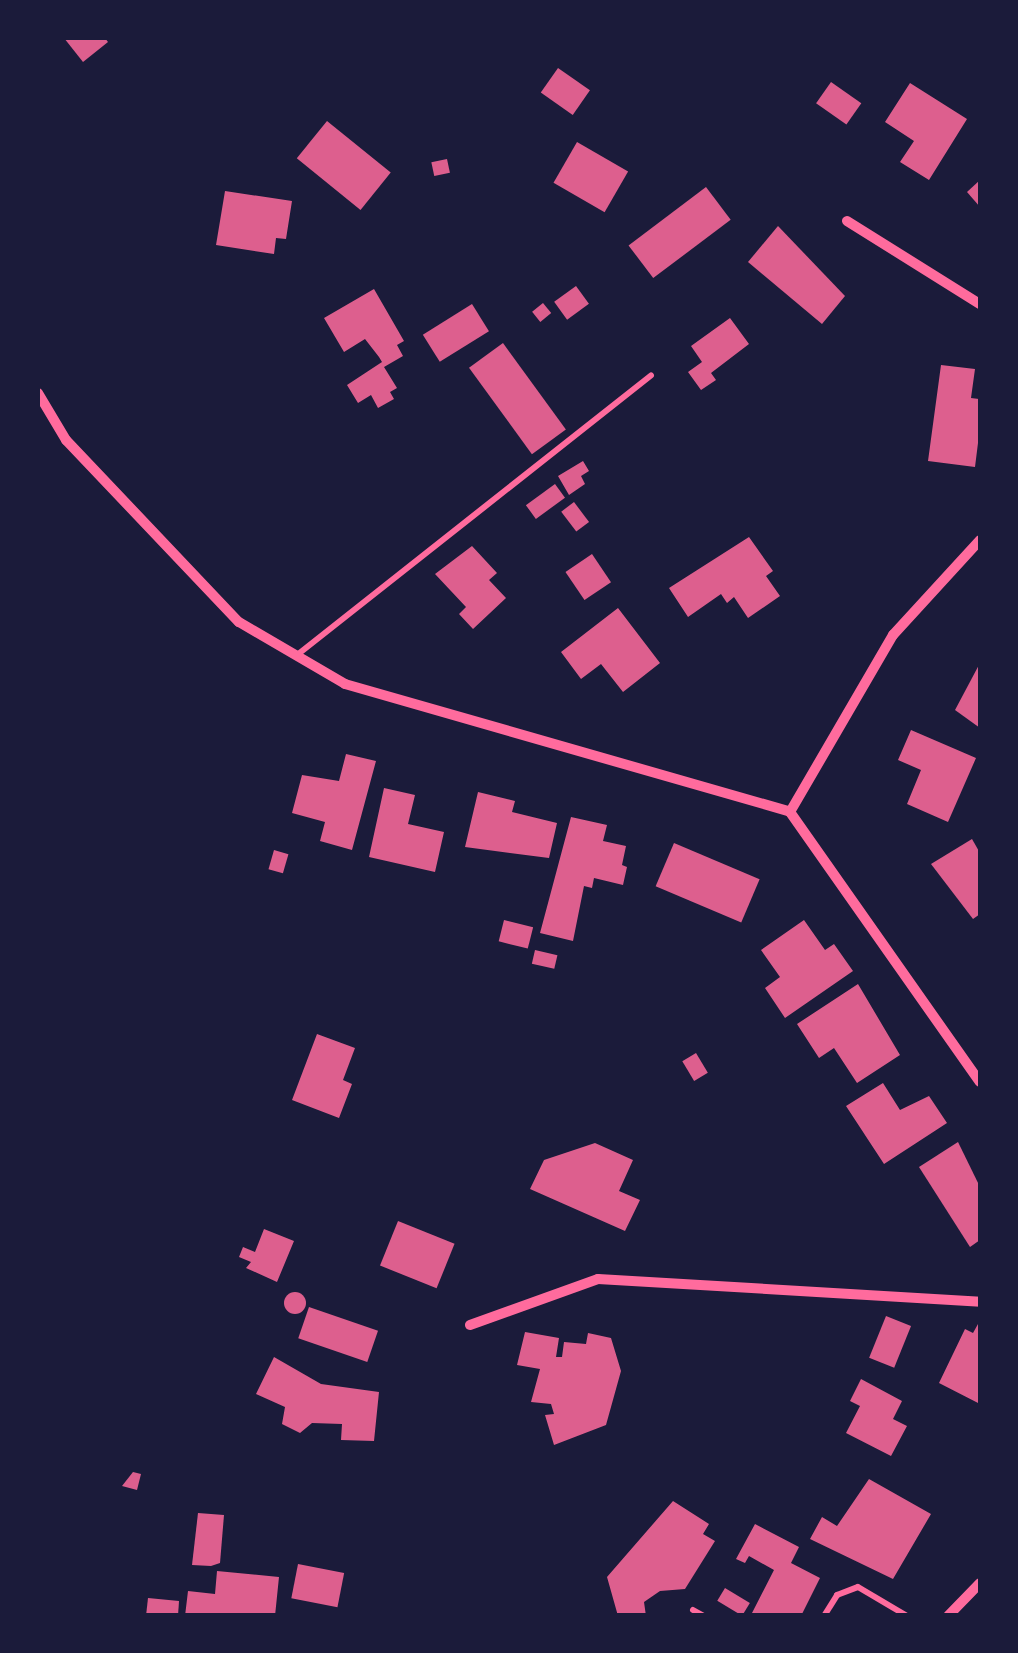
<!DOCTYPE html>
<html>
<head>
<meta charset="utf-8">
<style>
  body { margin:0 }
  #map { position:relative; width:1018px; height:1653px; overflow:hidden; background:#1b1b3a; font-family:"Alegreya Sans",sans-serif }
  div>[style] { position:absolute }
  .building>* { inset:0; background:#dd5f8e; transform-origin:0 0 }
  .round { border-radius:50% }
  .service>* { height:6px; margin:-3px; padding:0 3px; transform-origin:3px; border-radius:3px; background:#ff6b9d }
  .minor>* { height:10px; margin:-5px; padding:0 5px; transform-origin:5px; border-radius:5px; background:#ff6b9d }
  span { translate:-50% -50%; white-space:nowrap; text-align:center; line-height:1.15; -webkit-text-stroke:8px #1b1b3a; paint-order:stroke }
  .frame { position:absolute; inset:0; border:40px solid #1b1b3a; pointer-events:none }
</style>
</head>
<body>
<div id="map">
  <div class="building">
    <i style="clip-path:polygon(64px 38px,105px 38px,108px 42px,83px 62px)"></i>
    <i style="left:558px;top:68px;width:39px;height:30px;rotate:35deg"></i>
    <i style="left:831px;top:82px;width:37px;height:26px;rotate:35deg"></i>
    <i style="clip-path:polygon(910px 83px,967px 119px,929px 180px,900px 162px,914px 141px,885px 122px)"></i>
    <i style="left:327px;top:121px;width:82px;height:48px;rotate:39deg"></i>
    <i style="left:577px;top:142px;width:59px;height:47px;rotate:30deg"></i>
    <i style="left:447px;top:159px;width:14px;height:16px;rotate:78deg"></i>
    <i style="clip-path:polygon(980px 180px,980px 207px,967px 192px)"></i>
    <i style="left:706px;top:187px;width:41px;height:97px;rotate:53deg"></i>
    <i style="clip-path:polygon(225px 191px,292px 201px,286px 239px,276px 238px,274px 254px,216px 245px)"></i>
    <i style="clip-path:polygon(778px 226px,845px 296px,822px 324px,748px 262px)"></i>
    <i style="left:576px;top:286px;width:22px;height:27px;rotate:54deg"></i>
    <i style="clip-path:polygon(374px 289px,404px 341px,397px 345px,403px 356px,384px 367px,397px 388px,390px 392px,394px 399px,378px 408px,371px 395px,358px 403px,347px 385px,382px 362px,379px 357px,365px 339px,344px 352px,324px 318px)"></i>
    <i style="left:543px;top:303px;width:13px;height:14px;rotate:51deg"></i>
    <i style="left:472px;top:304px;width:32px;height:58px;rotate:58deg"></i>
    <i style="clip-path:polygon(730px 318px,749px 344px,711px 373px,716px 380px,701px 390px,688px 372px,702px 362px,691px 346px)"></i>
    <i style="left:503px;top:343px;width:107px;height:42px;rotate:54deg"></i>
    <i style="clip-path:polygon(941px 365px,975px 369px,971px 398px,979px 399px,980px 427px,975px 467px,928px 461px)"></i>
    <i style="clip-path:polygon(583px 461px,589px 471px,581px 476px,585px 484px,569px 495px,558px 476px)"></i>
    <i style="left:555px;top:484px;width:17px;height:36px;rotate:54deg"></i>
    <i style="left:574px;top:502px;width:25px;height:16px;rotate:53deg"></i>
    <i style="clip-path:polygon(749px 537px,773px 571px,766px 576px,780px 596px,748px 618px,734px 597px,727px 603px,721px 594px,688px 617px,669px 588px)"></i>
    <i style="clip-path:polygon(472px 546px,497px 573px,489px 580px,506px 598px,473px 629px,459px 614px,466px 607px,435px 574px)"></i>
    <i style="left:592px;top:554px;width:34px;height:32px;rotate:56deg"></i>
    <i style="clip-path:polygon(618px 608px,660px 663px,623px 692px,601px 664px,581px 679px,561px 652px)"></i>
    <i style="clip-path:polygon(980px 663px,980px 728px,955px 710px)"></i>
    <i style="clip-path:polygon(911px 730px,976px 758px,948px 822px,907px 804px,921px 770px,898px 760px)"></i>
    <i style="clip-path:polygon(346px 754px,376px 761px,352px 850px,320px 841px,325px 822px,292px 813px,302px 775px,339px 781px)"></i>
    <i style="clip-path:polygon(384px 788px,415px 795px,408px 824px,444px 832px,435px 872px,369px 857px)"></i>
    <i style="clip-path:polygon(478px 792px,515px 801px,512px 812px,557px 823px,549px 858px,465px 847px)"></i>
    <i style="clip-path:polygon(571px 817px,607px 825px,603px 841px,626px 846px,622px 865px,627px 867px,623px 885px,594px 878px,592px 888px,584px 886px,573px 941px,540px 933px)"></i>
    <i style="clip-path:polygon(972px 839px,980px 853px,980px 914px,973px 919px,931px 864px)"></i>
    <i style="left:674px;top:843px;width:93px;height:47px;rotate:23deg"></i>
    <i style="left:274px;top:850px;width:15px;height:20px;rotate:16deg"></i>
    <i style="left:504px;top:920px;width:30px;height:22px;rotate:14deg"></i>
    <i style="clip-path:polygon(804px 920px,825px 950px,834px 944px,853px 971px,785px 1018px,765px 988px,780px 977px,761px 950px)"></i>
    <i style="left:535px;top:950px;width:23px;height:14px;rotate:13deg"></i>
    <i style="clip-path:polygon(858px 984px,900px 1055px,857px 1083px,834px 1048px,819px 1058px,797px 1024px)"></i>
    <i style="clip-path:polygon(317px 1034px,355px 1048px,343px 1080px,352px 1084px,339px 1118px,292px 1100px)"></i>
    <i style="left:696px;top:1053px;width:23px;height:16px;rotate:59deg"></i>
    <i style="clip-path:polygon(883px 1083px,900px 1110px,929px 1096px,947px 1123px,884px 1164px,846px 1106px)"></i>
    <i style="clip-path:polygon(958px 1142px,980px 1187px,980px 1240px,970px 1247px,919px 1167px)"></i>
    <i style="clip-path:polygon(595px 1143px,633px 1160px,619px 1191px,640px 1200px,625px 1231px,530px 1189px,544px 1160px)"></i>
    <i style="left:398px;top:1221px;width:61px;height:48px;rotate:22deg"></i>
    <i style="clip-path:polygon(264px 1229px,294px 1241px,277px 1282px,246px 1268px,251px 1262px,239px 1257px,243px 1247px,255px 1252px)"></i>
    <i class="round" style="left:284px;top:1292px;width:22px;height:22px"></i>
    <i style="left:309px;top:1307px;width:73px;height:33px;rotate:19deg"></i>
    <i style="left:886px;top:1316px;width:27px;height:45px;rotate:22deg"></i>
    <i style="clip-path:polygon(978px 1324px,980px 1325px,980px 1404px,939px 1383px,965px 1329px,973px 1333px)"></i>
    <i style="clip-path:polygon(525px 1332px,559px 1338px,556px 1357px,562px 1357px,564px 1342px,586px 1344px,588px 1333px,611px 1338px,621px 1371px,606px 1425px,554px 1445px,545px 1415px,554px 1414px,551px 1404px,531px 1402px,540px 1369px,517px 1365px)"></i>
    <i style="clip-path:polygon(274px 1357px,321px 1384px,379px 1392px,374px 1441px,341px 1440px,342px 1424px,312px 1423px,300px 1433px,282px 1424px,285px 1407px,256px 1394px)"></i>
    <i style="clip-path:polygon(861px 1379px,902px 1401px,893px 1419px,907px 1426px,891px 1456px,846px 1433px,860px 1406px,850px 1401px)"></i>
    <i style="clip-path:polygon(133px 1472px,141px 1474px,137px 1490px,122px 1486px)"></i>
    <i style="clip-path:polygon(869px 1479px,931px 1514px,893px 1579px,810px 1539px,822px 1517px,837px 1526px)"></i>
    <i style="clip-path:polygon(673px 1501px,709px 1524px,703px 1534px,715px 1541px,685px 1589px,660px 1591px,644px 1602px,646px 1616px,618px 1616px,607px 1577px)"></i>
    <i style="clip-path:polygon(198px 1513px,224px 1515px,220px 1563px,211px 1566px,192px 1565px)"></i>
    <i style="clip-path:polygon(755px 1524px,799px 1547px,791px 1563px,820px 1578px,801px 1616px,752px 1613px,774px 1570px,749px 1556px,745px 1563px,736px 1559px)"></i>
    <i style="left:298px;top:1564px;width:47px;height:35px;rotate:11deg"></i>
    <i style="clip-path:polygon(217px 1571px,279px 1577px,275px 1616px,185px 1616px,188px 1591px,215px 1594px)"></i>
    <i style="left:725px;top:1588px;width:29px;height:15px;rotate:31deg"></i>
    <i style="clip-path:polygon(148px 1598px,179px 1601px,178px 1616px,146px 1616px)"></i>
  </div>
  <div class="service">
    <i style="left:297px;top:655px;width:451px;rotate:-38.3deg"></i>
    <i style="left:693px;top:1610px;width:13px;rotate:29deg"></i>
    <i style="left:824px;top:1616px;width:25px;rotate:-58deg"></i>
    <i style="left:837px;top:1595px;width:22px;rotate:-21deg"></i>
    <i style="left:858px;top:1587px;width:57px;rotate:30.6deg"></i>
  </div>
  <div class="minor">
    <i style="left:847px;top:221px;width:157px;rotate:32deg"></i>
    <i style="left:38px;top:393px;width:55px;rotate:59.2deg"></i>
    <i style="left:66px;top:440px;width:251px;rotate:46.5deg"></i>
    <i style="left:239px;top:622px;width:123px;rotate:30.3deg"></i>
    <i style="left:345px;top:684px;width:463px;rotate:16deg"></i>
    <i style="left:790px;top:812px;width:330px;rotate:54.9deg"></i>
    <i style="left:790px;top:812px;width:205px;rotate:-59.8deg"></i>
    <i style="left:893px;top:635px;width:129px;rotate:-47.5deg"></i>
    <i style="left:470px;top:1325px;width:136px;rotate:-19.8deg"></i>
    <i style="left:598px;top:1279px;width:383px;rotate:3.4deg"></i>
    <i style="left:948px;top:1616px;width:46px;rotate:-45.9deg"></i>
  </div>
  <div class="frame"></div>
</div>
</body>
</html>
